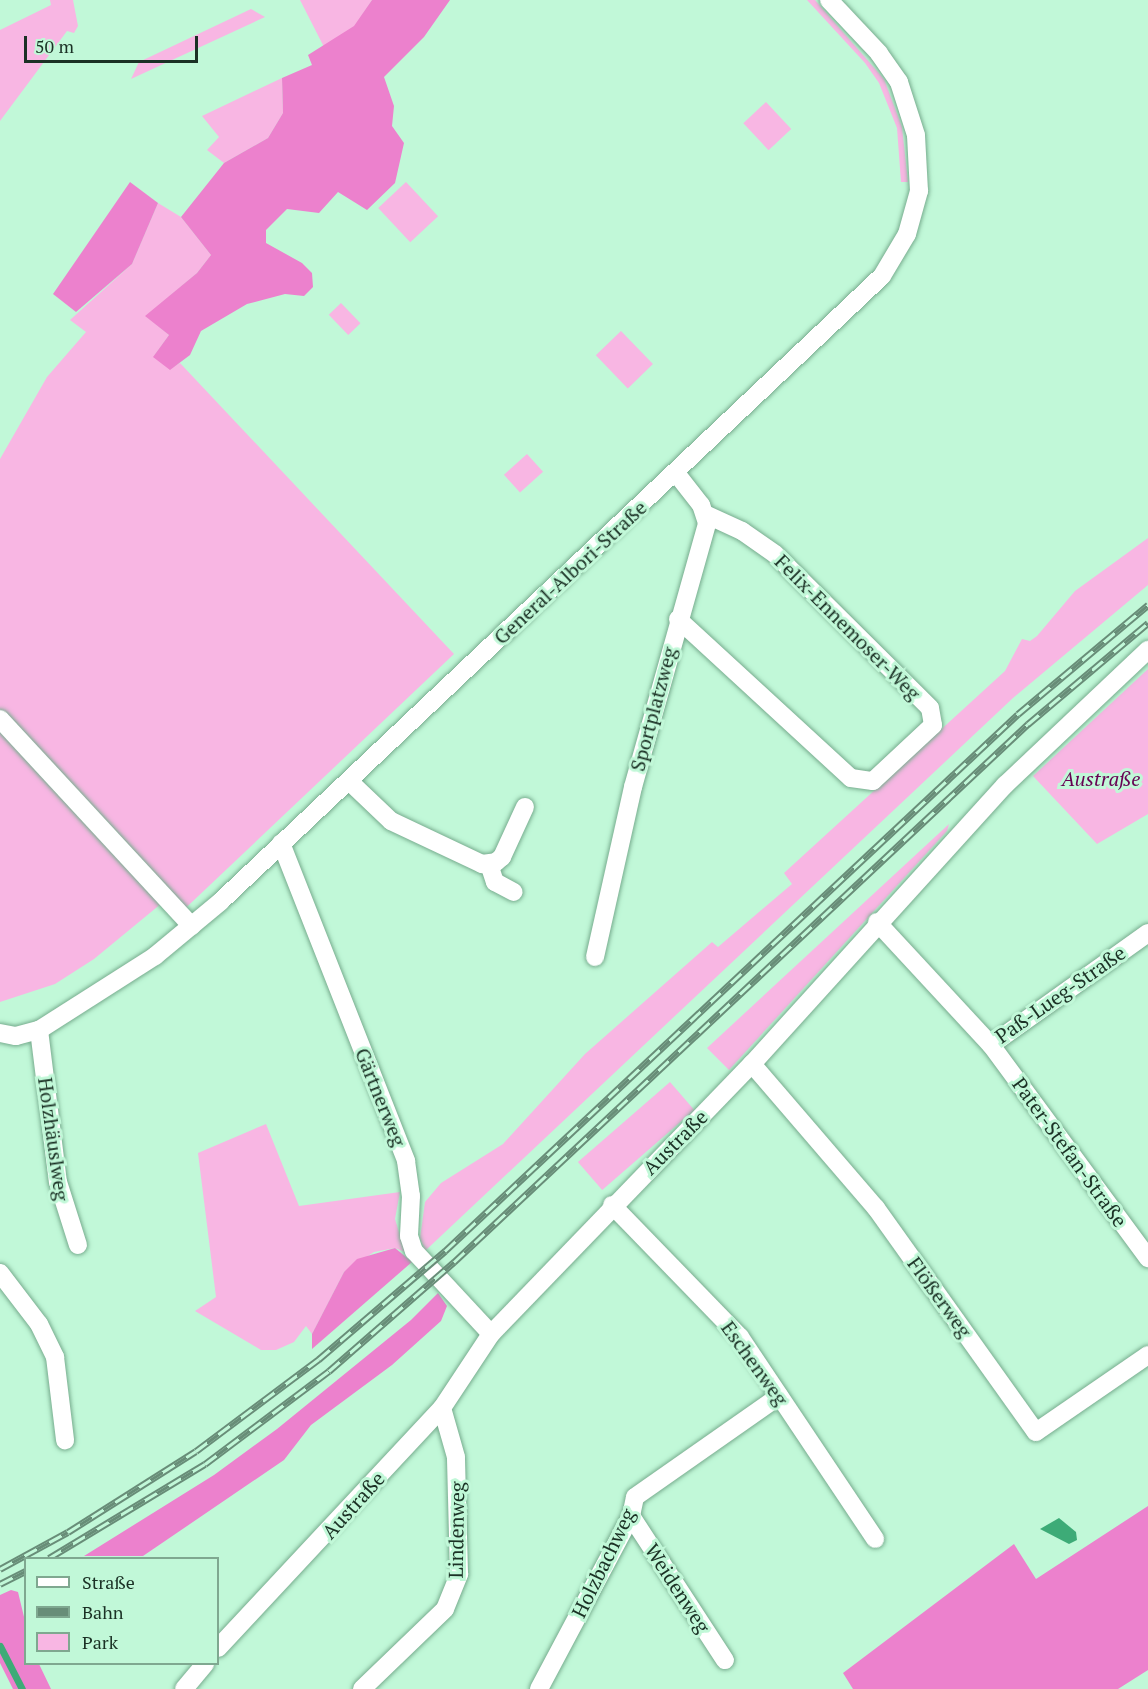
<!DOCTYPE html>
<html>
<head>
<meta charset="utf-8">
<style>
  body { margin:0 }
  #map { position:relative; width:1148px; height:1689px; overflow:hidden; background:#c1f8d8; font-family:"PT Serif",serif }
  div>[style] { position:absolute }
  .green>* { inset:0; background:#f8b6e3; transform-origin:0 0 }
  .forest>* { inset:0; background:#ec81cd }
  .water>* { inset:0; background:#3dab77 }
  .stream>* { height:7px; margin:-3.5px; padding:0 3.5px; transform-origin:3.5px; border-radius:3.5px; background:#3dab77 }
  .roads { filter:drop-shadow(0 0 2px #77ac8e) drop-shadow(0 0 2px #77ac8e) }
  .minor>* { height:18px; margin:-9px; padding:0 9px; transform-origin:9px; border-radius:9px; background:#fff }
  .rail>* { height:7px; margin-top:-3.5px; transform-origin:0; background:repeating-linear-gradient(90deg,#c1f8d8 0 14px,#688d78 0 28px); box-sizing:border-box; border-block:2px solid #688d78 }
  span { translate:-50% -50%; white-space:nowrap; text-align:center; line-height:1.15; -webkit-text-stroke:6px #c1f8d8; paint-order:stroke }
  .street-label { font-size:20px; color:#1b3125 }
  .park-label { font-size:20px; color:#670153; font-style:italic }
  .legend { position:absolute; left:24px; top:1557px; width:195px; height:108px; box-sizing:border-box; background:#c1f8d8; border:2px solid #7fa890; margin:0; padding:8px 10px; list-style:none; font-size:18px; color:#1b3125 }
  .legend li { display:flex; align-items:center; gap:12px; height:30px }
  .legend b { width:30px; border:2px solid #7fa890 }
  .scale { position:absolute; left:24px; top:36px; width:174px; height:27px; box-sizing:border-box; border:3px solid #1b3125; border-top:0; padding-left:8px; font-size:18px; line-height:21px; white-space:nowrap; color:#1b3125; -webkit-text-stroke:4px #c1f8d8; paint-order:stroke }
</style>
</head>
<body>
<div id="map">
  <div class="green">
    <i style="clip-path:polygon(50px 0,73px 0,78px 26px,74px 33px,67px 31px,0 121px,0 30px,51px 5px)"></i>
    <i style="clip-path:polygon(300px 0,372px 0,355px 26px,324px 47px)"></i>
    <i style="clip-path:polygon(807px 0,815px 0,884px 79px,902px 127px,908px 182px,901px 182px,897px 128px,879px 83px,865px 63px)"></i>
    <i style="clip-path:polygon(251px 9px,265px 17px,131px 79px,139px 62px)"></i>
    <i style="clip-path:polygon(282px 78px,283px 113px,268px 138px,224px 163px,207px 150px,219px 137px,202px 116px)"></i>
    <i style="left:766px;top:102px;width:37px;height:31px;rotate:47deg"></i>
    <i style="left:406px;top:182px;width:47px;height:38px;rotate:47deg"></i>
    <i style="clip-path:polygon(158px 203px,181px 217px,211px 255px,197px 273px,146px 316px,169px 335px,154px 356px,170px 369px,180px 363px,454px 654px,174px 919px,162px 903px,94px 959px,55px 984px,0 1002px,0 459px,47px 377px,86px 332px,70px 320px,132px 264px)"></i>
    <i style="left:341px;top:303px;width:28px;height:17px;rotate:46deg"></i>
    <i style="left:621px;top:331px;width:46px;height:35px;rotate:46deg"></i>
    <i style="left:527px;top:454px;width:24px;height:31px;rotate:48deg"></i>
    <i style="clip-path:polygon(1148px 538px,1148px 585px,1013px 698px,425px 1251px,420px 1238px,425px 1202px,441px 1183px,503px 1144px,585px 1054px,712px 942px,718px 947px,792px 884px,784px 873px,1005px 671px,1022px 639px,1030px 641px,1037px 636px,1075px 591px)"></i>
    <i style="clip-path:polygon(1148px 669px,1148px 814px,1097px 844px,1033px 776px)"></i>
    <i style="clip-path:polygon(949px 824px,947px 831px,729px 1070px,707px 1048px)"></i>
    <i style="left:670px;top:1082px;width:37px;height:122px;rotate:49deg"></i>
    <i style="clip-path:polygon(266px 1124px,299px 1206px,400px 1192px,395px 1219px,405px 1252px,395px 1248px,374px 1252px,344px 1272px,312px 1334px,306px 1326px,294px 1342px,276px 1350px,261px 1350px,195px 1311px,216px 1297px,198px 1153px)"></i>
  </div>
  <div class="forest">
    <i style="clip-path:polygon(372px 0,450px 0,424px 37px,384px 77px,394px 106px,392px 126px,404px 143px,395px 183px,367px 210px,338px 192px,319px 213px,287px 209px,266px 230px,266px 243px,302px 263px,312px 273px,313px 287px,304px 296px,285px 294px,247px 304px,201px 331px,190px 355px,170px 370px,153px 357px,169px 335px,145px 316px,197px 273px,211px 255px,181px 217px,224px 163px,268px 138px,283px 113px,282px 78px,312px 65px,308px 55px,354px 26px)"></i>
    <i style="clip-path:polygon(130px 182px,158px 203px,132px 264px,76px 312px,53px 294px)"></i>
    <i style="clip-path:polygon(395px 1248px,412px 1262px,312px 1349px,312px 1334px,344px 1272px,357px 1259px)"></i>
    <i style="clip-path:polygon(438px 1293px,447px 1306px,441px 1321px,392px 1365px,311px 1425px,284px 1460px,143px 1556px,84px 1556px,214px 1475px,277px 1429px,411px 1320px)"></i>
    <i style="clip-path:polygon(1148px 1506px,1148px 1670px,1118px 1689px,853px 1689px,843px 1673px,1014px 1544px,1036px 1579px)"></i>
    <i style="clip-path:polygon(11px 1590px,18px 1592px,25px 1621px,26px 1664px,39px 1664px,51px 1689px,13px 1689px,0 1663px,0 1595px)"></i>
  </div>
  <div class="water">
    <i style="clip-path:polygon(1059px 1518px,1076px 1532px,1077px 1540px,1069px 1544px,1040px 1529px)"></i>
  </div>
  <div class="stream">
    <i style="left:0;top:1646px;width:48px;rotate:62.9deg"></i>
  </div>
  <div class="roads">
    <div class="minor">
      <i style="left:678px;top:619px;width:235px;rotate:42.6deg"></i>
      <i style="left:851px;top:778px;width:22px;rotate:8deg"></i>
      <i style="left:873px;top:781px;width:82px;rotate:-43deg"></i>
      <i style="left:933px;top:725px;width:17px;rotate:-100deg"></i>
      <i style="left:930px;top:708px;width:218px;rotate:-135.2deg"></i>
      <i style="left:775px;top:554px;width:40px;rotate:-145.1deg"></i>
      <i style="left:742px;top:531px;width:41px;rotate:-155.3deg"></i>
      <i style="left:0;top:719px;width:282px;rotate:47.2deg"></i>
      <i style="left:349px;top:781px;width:58px;rotate:43.6deg"></i>
      <i style="left:391px;top:821px;width:101px;rotate:25.3deg"></i>
      <i style="left:482px;top:864px;width:14px;rotate:-8deg"></i>
      <i style="left:496px;top:862px;width:8px;rotate:-40deg"></i>
      <i style="left:502px;top:857px;width:55px;rotate:-65.3deg"></i>
      <i style="left:281px;top:843px;width:342px;rotate:68.5deg"></i>
      <i style="left:406px;top:1161px;width:35px;rotate:82deg"></i>
      <i style="left:411px;top:1196px;width:40px;rotate:92.9deg"></i>
      <i style="left:409px;top:1236px;width:16px;rotate:72deg"></i>
      <i style="left:414px;top:1251px;width:113px;rotate:47.1deg"></i>
      <i style="left:489px;top:864px;width:19px;rotate:72deg"></i>
      <i style="left:495px;top:882px;width:21px;rotate:28deg"></i>
      <i style="left:877px;top:922px;width:168px;rotate:47.2deg"></i>
      <i style="left:991px;top:1045px;width:265px;rotate:53.6deg"></i>
      <i style="left:595px;top:957px;width:174px;rotate:-77.4deg"></i>
      <i style="left:633px;top:787px;width:274px;rotate:-74.3deg"></i>
      <i style="left:707px;top:523px;width:19px;rotate:-108deg"></i>
      <i style="left:701px;top:505px;width:41px;rotate:-128deg"></i>
      <i style="left:39px;top:1030px;width:153px;rotate:82.9deg"></i>
      <i style="left:58px;top:1182px;width:66px;rotate:72.4deg"></i>
      <i style="left:0;top:1033px;width:16px;rotate:11deg"></i>
      <i style="left:16px;top:1036px;width:24px;rotate:-15deg"></i>
      <i style="left:39px;top:1030px;width:138px;rotate:-32.5deg"></i>
      <i style="left:155px;top:956px;width:85px;rotate:-39.7deg"></i>
      <i style="left:220px;top:902px;width:911px;rotate:-43.4deg"></i>
      <i style="left:882px;top:276px;width:49px;rotate:-59.2deg"></i>
      <i style="left:907px;top:234px;width:45px;rotate:-74.4deg"></i>
      <i style="left:919px;top:191px;width:56px;rotate:-93.1deg"></i>
      <i style="left:916px;top:135px;width:56px;rotate:-107.8deg"></i>
      <i style="left:899px;top:82px;width:35px;rotate:-125deg"></i>
      <i style="left:879px;top:53px;width:73px;rotate:-133.3deg"></i>
      <i style="left:991px;top:1045px;width:193px;rotate:-35.5deg"></i>
      <i style="left:752px;top:1064px;width:190px;rotate:49.3deg"></i>
      <i style="left:876px;top:1208px;width:275px;rotate:54.5deg"></i>
      <i style="left:1036px;top:1432px;width:136px;rotate:-34.5deg"></i>
      <i style="left:612px;top:1205px;width:184px;rotate:45.9deg"></i>
      <i style="left:740px;top:1337px;width:243px;rotate:56.2deg"></i>
      <i style="left:0;top:1273px;width:64px;rotate:52.6deg"></i>
      <i style="left:39px;top:1324px;width:37px;rotate:64deg"></i>
      <i style="left:55px;top:1357px;width:84px;rotate:83.1deg"></i>
      <i style="left:631px;top:1516px;width:172px;rotate:56.9deg"></i>
      <i style="left:218px;top:1648px;width:328px;rotate:-47deg"></i>
      <i style="left:442px;top:1408px;width:89px;rotate:-56.5deg"></i>
      <i style="left:491px;top:1334px;width:376px;rotate:-46deg"></i>
      <i style="left:752px;top:1064px;width:377px;rotate:-47.8deg"></i>
      <i style="left:1005px;top:785px;width:197px;rotate:-43.4deg"></i>
      <i style="left:184px;top:1689px;width:33px;rotate:-50deg"></i>
      <i style="left:362px;top:1689px;width:115px;rotate:-43.9deg"></i>
      <i style="left:445px;top:1609px;width:38px;rotate:-68deg"></i>
      <i style="left:459px;top:1574px;width:117px;rotate:-91.5deg"></i>
      <i style="left:456px;top:1457px;width:51px;rotate:-105.9deg"></i>
      <i style="left:539px;top:1689px;width:196px;rotate:-62deg"></i>
      <i style="left:631px;top:1516px;width:19px;rotate:-78deg"></i>
      <i style="left:635px;top:1497px;width:176px;rotate:-35deg"></i>
    </div>
  </div>
  <div class="rail">
    <i style="left:49px;top:1558px;width:182px;rotate:-31.1deg"></i>
    <i style="left:205px;top:1464px;width:155px;rotate:-36.9deg"></i>
    <i style="left:329px;top:1371px;width:166px;rotate:-41.1deg"></i>
    <i style="left:454px;top:1262px;width:787px;rotate:-43.15deg"></i>
    <i style="left:1028px;top:724px;width:157px;rotate:-40.1deg"></i>
    <i style="left:0;top:1569px;width:77px;rotate:-28.6deg"></i>
    <i style="left:68px;top:1532px;width:151px;rotate:-32.3deg"></i>
    <i style="left:196px;top:1451px;width:154px;rotate:-36.8deg"></i>
    <i style="left:319px;top:1359px;width:166px;rotate:-40.6deg"></i>
    <i style="left:445px;top:1251px;width:785px;rotate:-43.14deg"></i>
    <i style="left:1018px;top:714px;width:170px;rotate:-40deg"></i>
    <i style="left:0;top:1584px;width:29px;rotate:-27deg"></i>
  </div>
  <div class="street-label">
    <span style="left:570px;top:572px;rotate:-43deg">General-Albori-Straße</span>
    <span style="left:848px;top:627px;rotate:45deg">Felix-Ennemoser-Weg</span>
    <span style="left:653px;top:709px;rotate:-75deg">Sportplatzweg</span>
    <span style="left:1060px;top:994px;rotate:-35deg">Paß-Lueg-Straße</span>
    <span style="left:381px;top:1097px;rotate:68deg">Gärtnerweg</span>
    <span style="left:54px;top:1139px;rotate:82deg">Holzhäuslweg</span>
    <span style="left:675px;top:1142px;rotate:-45deg">Austraße</span>
    <span style="left:1070px;top:1152px;rotate:54deg">Pater-Stefan-Straße</span>
    <span style="left:940px;top:1297px;rotate:54deg">Flößerweg</span>
    <span style="left:755px;top:1363px;rotate:54deg">Eschenweg</span>
    <span style="left:353px;top:1505px;rotate:-48deg">Austraße</span>
    <span style="left:456px;top:1530px;rotate:-89deg">Lindenweg</span>
    <span style="left:603px;top:1563px;rotate:-64deg">Holzbachweg</span>
    <span style="left:678px;top:1588px;rotate:57deg">Weidenweg</span>
  </div>
  <div class="park-label">
    <span style="left:1101px;top:778px">Austraße</span>
  </div>
  <ul class="legend">
  <li><b style="height:8px;background:#fff"></b>Straße</li>
  <li><b style="height:8px;background:#688d78"></b>Bahn</li>
  <li><b style="height:16px;background:#f8b6e3"></b>Park</li>
  </ul>
  <div class="scale">50 m</div>
</div>
</body>
</html>
